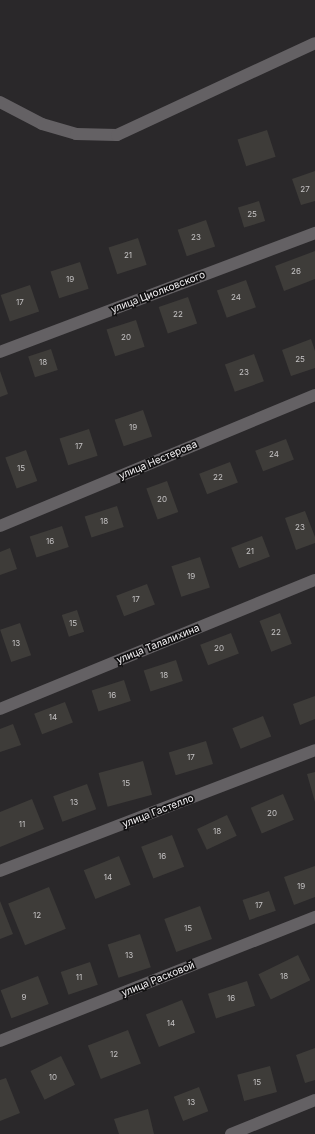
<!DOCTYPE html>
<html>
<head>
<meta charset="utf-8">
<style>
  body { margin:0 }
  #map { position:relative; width:315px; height:1134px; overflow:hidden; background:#2a282a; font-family:Inter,sans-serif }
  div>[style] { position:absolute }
  .building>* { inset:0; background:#3e3c39; transform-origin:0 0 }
  .minor>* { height:12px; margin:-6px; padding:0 6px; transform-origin:6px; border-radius:6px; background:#646164 }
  span { translate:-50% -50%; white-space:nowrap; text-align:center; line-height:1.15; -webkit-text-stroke:3.5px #121112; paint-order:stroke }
  .number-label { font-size:8px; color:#c5c3c4 }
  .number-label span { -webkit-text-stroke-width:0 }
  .street-label { font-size:10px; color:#f2f0f2 }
</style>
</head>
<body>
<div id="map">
  <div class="building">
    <i style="left:267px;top:130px;width:28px;height:31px;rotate:72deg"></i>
    <i style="clip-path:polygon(315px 171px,315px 201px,301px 205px,292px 179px)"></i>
    <i style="left:259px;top:201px;width:21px;height:22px;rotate:73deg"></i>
    <i style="left:206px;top:220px;width:28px;height:30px;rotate:71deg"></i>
    <i style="left:138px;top:238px;width:28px;height:31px;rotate:72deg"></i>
    <i style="clip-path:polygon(315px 251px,315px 279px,284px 291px,275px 266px)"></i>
    <i style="left:80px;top:262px;width:28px;height:31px;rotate:72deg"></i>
    <i style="left:246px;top:280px;width:29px;height:31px;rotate:70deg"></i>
    <i style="left:30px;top:285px;width:28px;height:31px;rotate:71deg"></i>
    <i style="left:188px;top:297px;width:28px;height:31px;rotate:71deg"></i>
    <i style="left:136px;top:320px;width:28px;height:31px;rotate:72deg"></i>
    <i style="clip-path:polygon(311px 339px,315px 351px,315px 368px,291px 376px,282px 350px)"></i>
    <i style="left:51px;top:349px;width:22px;height:24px;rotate:72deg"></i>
    <i style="left:254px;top:354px;width:29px;height:31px;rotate:70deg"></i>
    <i style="clip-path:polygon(0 371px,8px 394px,0 397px)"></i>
    <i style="left:143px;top:410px;width:28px;height:30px;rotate:71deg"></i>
    <i style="left:89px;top:429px;width:28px;height:31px;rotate:72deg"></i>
    <i style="left:286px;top:439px;width:22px;height:33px;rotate:69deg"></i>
    <i style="left:26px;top:450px;width:33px;height:22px;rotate:70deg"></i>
    <i style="left:230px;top:462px;width:22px;height:33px;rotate:69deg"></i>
    <i style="left:167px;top:481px;width:33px;height:22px;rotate:70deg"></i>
    <i style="left:117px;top:506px;width:22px;height:34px;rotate:72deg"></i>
    <i style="clip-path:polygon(305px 511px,315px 537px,315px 543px,296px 550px,285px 518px)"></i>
    <i style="left:62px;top:526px;width:22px;height:34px;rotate:72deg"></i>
    <i style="left:262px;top:536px;width:22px;height:33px;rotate:69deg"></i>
    <i style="clip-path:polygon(10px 548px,17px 569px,0 575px,0 552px)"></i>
    <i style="left:200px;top:557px;width:32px;height:30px;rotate:72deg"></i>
    <i style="left:147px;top:584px;width:22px;height:33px;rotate:69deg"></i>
    <i style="left:77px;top:610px;width:23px;height:16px;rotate:72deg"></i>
    <i style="left:280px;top:613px;width:33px;height:22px;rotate:69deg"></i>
    <i style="left:20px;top:623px;width:34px;height:21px;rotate:71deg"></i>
    <i style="left:231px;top:633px;width:22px;height:33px;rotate:69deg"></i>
    <i style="left:176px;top:660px;width:22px;height:34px;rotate:72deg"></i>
    <i style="left:124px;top:680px;width:22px;height:34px;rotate:72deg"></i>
    <i style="clip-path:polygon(315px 696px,315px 719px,300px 725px,293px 704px)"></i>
    <i style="left:65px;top:702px;width:22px;height:33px;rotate:69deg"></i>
    <i style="left:263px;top:716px;width:22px;height:33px;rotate:68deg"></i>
    <i style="clip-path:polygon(13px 724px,21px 745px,0 752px,0 729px)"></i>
    <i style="left:206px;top:741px;width:24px;height:39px;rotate:73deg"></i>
    <i style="left:143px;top:761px;width:35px;height:46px;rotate:75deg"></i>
    <i style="clip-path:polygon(315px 772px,315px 802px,307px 774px)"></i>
    <i style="left:87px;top:784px;width:27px;height:36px;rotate:70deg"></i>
    <i style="left:283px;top:794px;width:28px;height:35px;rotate:67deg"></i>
    <i style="clip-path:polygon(32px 799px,44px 829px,0 847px,0 812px)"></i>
    <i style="left:227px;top:815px;width:23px;height:33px;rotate:65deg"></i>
    <i style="left:172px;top:835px;width:34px;height:33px;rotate:69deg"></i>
    <i style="left:119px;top:856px;width:31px;height:38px;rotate:68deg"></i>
    <i style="clip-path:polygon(315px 866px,315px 897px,294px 905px,284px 877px)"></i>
    <i style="left:49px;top:887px;width:45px;height:44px;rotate:68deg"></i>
    <i style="left:269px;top:891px;width:21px;height:28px;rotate:71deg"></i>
    <i style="clip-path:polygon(0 901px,13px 934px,0 939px)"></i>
    <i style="left:200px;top:906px;width:35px;height:38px;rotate:70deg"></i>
    <i style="left:140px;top:934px;width:35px;height:34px;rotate:72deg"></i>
    <i style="left:298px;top:955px;width:28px;height:44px;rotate:64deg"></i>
    <i style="left:90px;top:962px;width:24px;height:31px;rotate:71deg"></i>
    <i style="left:38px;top:976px;width:30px;height:40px;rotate:69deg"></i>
    <i style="left:247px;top:981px;width:26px;height:41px;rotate:72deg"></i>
    <i style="left:182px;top:1000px;width:35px;height:39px;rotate:68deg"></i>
    <i style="left:128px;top:1030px;width:36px;height:43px;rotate:69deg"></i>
    <i style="clip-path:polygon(315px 1048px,315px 1080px,305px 1083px,296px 1055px)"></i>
    <i style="left:61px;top:1056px;width:32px;height:34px;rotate:64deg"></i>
    <i style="left:270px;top:1066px;width:27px;height:34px;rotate:75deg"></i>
    <i style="clip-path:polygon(6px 1078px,20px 1113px,0 1121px,0 1080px)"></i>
    <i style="left:199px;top:1087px;width:26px;height:27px;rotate:69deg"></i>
    <i style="clip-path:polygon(148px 1109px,154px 1134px,119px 1134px,114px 1119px)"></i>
  </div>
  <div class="minor">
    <i style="left:0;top:102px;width:47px;rotate:27.6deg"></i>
    <i style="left:42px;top:124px;width:35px;rotate:16deg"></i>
    <i style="left:76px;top:134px;width:41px;rotate:1.4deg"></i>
    <i style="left:117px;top:135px;width:218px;rotate:-24.9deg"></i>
    <i style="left:0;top:352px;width:337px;rotate:-20.7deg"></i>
    <i style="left:0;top:526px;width:341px;rotate:-22.6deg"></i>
    <i style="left:0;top:709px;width:340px;rotate:-22.3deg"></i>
    <i style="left:0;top:871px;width:337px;rotate:-21deg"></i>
    <i style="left:0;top:1041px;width:339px;rotate:-21.5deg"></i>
    <i style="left:231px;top:1134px;width:91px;rotate:-22deg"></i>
  </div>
  <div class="number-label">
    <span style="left:305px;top:190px">27</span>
    <span style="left:252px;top:215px">25</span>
    <span style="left:196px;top:238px">23</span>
    <span style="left:128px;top:256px">21</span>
    <span style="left:296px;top:272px">26</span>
    <span style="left:70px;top:280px">19</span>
    <span style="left:236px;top:298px">24</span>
    <span style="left:20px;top:303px">17</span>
    <span style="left:178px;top:315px">22</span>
    <span style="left:126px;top:338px">20</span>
    <span style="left:300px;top:360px">25</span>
    <span style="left:43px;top:363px">18</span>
    <span style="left:244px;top:373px">23</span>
    <span style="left:133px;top:428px">19</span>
    <span style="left:79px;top:447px">17</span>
    <span style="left:274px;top:455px">24</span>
    <span style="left:21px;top:469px">15</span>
    <span style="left:218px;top:478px">22</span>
    <span style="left:162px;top:500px">20</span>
    <span style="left:104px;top:522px">18</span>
    <span style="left:300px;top:528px">23</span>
    <span style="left:50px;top:542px">16</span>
    <span style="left:250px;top:552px">21</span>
    <span style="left:191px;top:577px">19</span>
    <span style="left:136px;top:600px">17</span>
    <span style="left:73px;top:624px">15</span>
    <span style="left:276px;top:633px">22</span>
    <span style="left:16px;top:644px">13</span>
    <span style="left:219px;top:649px">20</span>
    <span style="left:164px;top:676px">18</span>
    <span style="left:112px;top:696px">16</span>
    <span style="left:53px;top:718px">14</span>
    <span style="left:191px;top:758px">17</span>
    <span style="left:126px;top:784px">15</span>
    <span style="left:74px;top:803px">13</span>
    <span style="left:272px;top:814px">20</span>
    <span style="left:22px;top:825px">11</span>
    <span style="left:217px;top:832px">18</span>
    <span style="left:162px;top:857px">16</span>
    <span style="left:108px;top:878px">14</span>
    <span style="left:301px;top:887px">19</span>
    <span style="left:259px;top:906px">17</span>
    <span style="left:37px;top:916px">12</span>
    <span style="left:188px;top:929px">15</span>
    <span style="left:129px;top:956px">13</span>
    <span style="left:284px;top:977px">18</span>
    <span style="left:79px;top:978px">11</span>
    <span style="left:24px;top:998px">9</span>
    <span style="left:231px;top:999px">16</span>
    <span style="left:171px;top:1024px">14</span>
    <span style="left:114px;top:1055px">12</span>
    <span style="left:53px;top:1078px">10</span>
    <span style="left:257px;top:1083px">15</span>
    <span style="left:191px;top:1103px">13</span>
  </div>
  <div class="street-label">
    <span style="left:158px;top:292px;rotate:-21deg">улица Циолковского</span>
    <span style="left:158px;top:460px;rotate:-23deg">улица Нестерова</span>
    <span style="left:158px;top:644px;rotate:-22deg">улица Талалихина</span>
    <span style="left:158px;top:811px;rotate:-21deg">улица Гастелло</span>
    <span style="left:158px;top:979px;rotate:-22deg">улица Расковой</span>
  </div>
</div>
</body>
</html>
